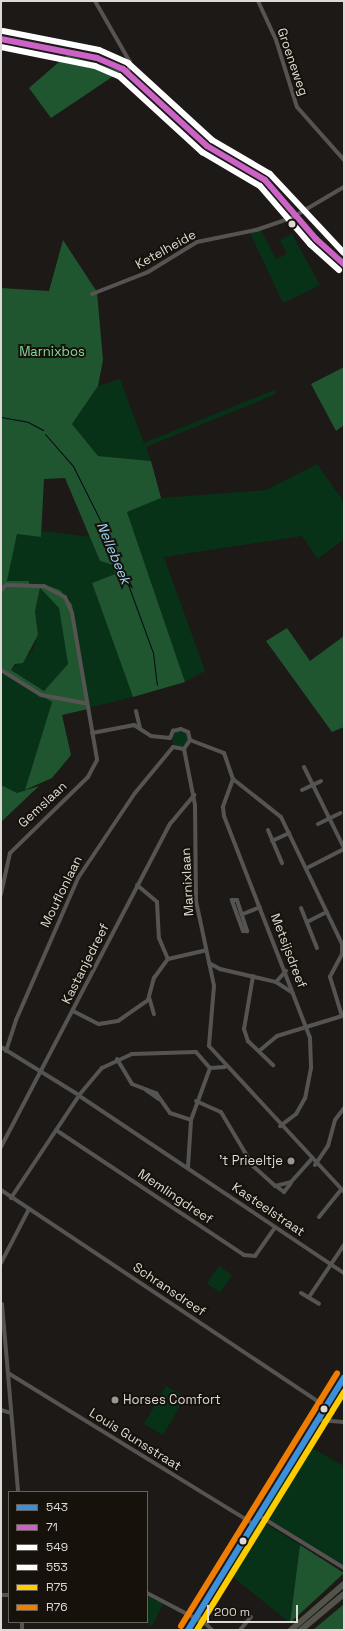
<!DOCTYPE html>
<html>
<head>
<meta charset="utf-8">
<style>
  body { margin:0 }
  #map { position:relative; width:345px; height:1631px; overflow:hidden; background:#1c1916; font-family:"Space Grotesk",sans-serif }
  div>[style] { position:absolute }
  .green>* { inset:0; background:#073218; transform-origin:0 0 }
  .round { border-radius:50% }
  .forest>* { inset:0; background:#1f5630 }
  .stream>* { height:1px; margin:-0.5px; padding:0 0.5px; transform-origin:0.5px; border-radius:0.5px; background:#030a15 }
  .minor>* { height:4px; margin:-2px; padding:0 2px; transform-origin:2px; border-radius:2px; background:#565452 }
  .major>* { height:5px; margin:-2.5px; padding:0 2.5px; transform-origin:2.5px; border-radius:2.5px; background:#595a51 }
  .highway>* { height:6px; margin:-3px; padding:0 3px; transform-origin:3px; border-radius:3px; background:#525449 }
  .bus-1>* { height:6px; margin:-3px; padding:0 3px; transform-origin:3px; border-radius:3px; background:#3a90db }
  .bus-2>* { height:6px; margin:-3px; padding:0 3px; transform-origin:3px; border-radius:3px; background:#cb63c6 }
  .bus-3>* { height:6px; margin:-3px; padding:0 3px; transform-origin:3px; border-radius:3px; background:#fff }
  .bus-4>* { height:6px; margin:-3px; padding:0 3px; transform-origin:3px; border-radius:3px; background:#fff }
  .bus-5>* { height:6px; margin:-3px; padding:0 3px; transform-origin:3px; border-radius:3px; background:#fc0 }
  .bus-6>* { height:6px; margin:-3px; padding:0 3px; transform-origin:3px; border-radius:3px; background:#ef7d00 }
  .dots>* { width:11px; height:11px; translate:-50% -50%; box-sizing:border-box; border:2px solid #16110a; border-radius:50% }
  span { translate:-50% -50%; white-space:nowrap; text-align:center; line-height:1.15; -webkit-text-stroke:4px #16110a; paint-order:stroke }
  .street-label { font-size:13px; color:#dddad5 }
  .park-label { font-size:13px; color:#82db9a }
  .poi-label { font-size:13px; color:#dddad5 }
  .right { translate:-100% -50%; text-align:right }
  .left { translate:0 -50%; text-align:left }
  .water-label { font-size:14px; color:#9bd3f5; font-style:italic }
  .frame { position:absolute; inset:0; border:2px solid #dddad5; pointer-events:none }
  .legend { position:absolute; left:8px; top:1491px; width:140px; height:132px; box-sizing:border-box; background:#16110a; border:1px solid #66615b; margin:0; padding:5px 7px; list-style:none; font-size:12px; color:#dddad5 }
  .legend li { display:flex; align-items:center; gap:8px; height:20px }
  .legend b { width:20px; border:1px solid #66615b }
  .scale { position:absolute; left:207px; top:1605px; width:91px; height:18px; box-sizing:border-box; border:2px solid #dddad5; border-top:0; padding-left:5px; font-size:12px; line-height:14px; white-space:nowrap; color:#dddad5; -webkit-text-stroke:3px #16110a; paint-order:stroke }
</style>
</head>
<body>
<div id="map">
  <div class="green">
    <i style="clip-path:polygon(261px 230px,276px 259px,287px 254px,280px 240px,292px 234px,320px 285px,283px 303px,250px 233px)"></i>
    <i style="clip-path:polygon(120px 379px,144px 443px,274px 390px,276px 394px,146px 447px,151px 461px,98px 456px,72px 424px,98px 386px)"></i>
    <i style="clip-path:polygon(317px 464px,344px 502px,344px 539px,318px 559px,302px 536px,164px 557px,205px 671px,185px 682px,127px 512px,161px 498px,266px 490px)"></i>
    <i style="clip-path:polygon(42px 531px,91px 537px,100px 561px,113px 565px,115px 574px,92px 583px,133px 697px,88px 708px,78px 659px,72px 604px,67px 596px,48px 586px,29px 586px,29px 581px,7px 581px,17px 534px,41px 537px)"></i>
    <i style="clip-path:polygon(40px 588px,59px 608px,68px 664px,44px 691px,11px 670px,32px 651px,38px 635px,35px 611px)"></i>
    <i style="clip-path:polygon(1px 672px,52px 702px,25px 790px,17px 793px,1px 785px)"></i>
    <i class="round" style="left:172px;top:731px;width:16px;height:16px"></i>
    <i style="left:219px;top:1266px;width:16px;height:21px;rotate:35deg"></i>
    <i style="left:166px;top:1386px;width:22px;height:44px;rotate:30deg"></i>
    <i style="clip-path:polygon(308px 1446px,344px 1466px,344px 1566px,261px 1514px)"></i>
    <i style="clip-path:polygon(260px 1520px,300px 1545px,290px 1623px,228px 1573px)"></i>
    <i style="clip-path:polygon(147px 1596px,163px 1604px,152px 1626px,144px 1622px)"></i>
  </div>
  <div class="forest">
    <i style="clip-path:polygon(67px 55px,121px 71px,51px 118px,29px 88px)"></i>
    <i style="clip-path:polygon(evenodd,63px 240px,97px 292px,103px 360px,98px 386px,72px 424px,98px 456px,151px 461px,161px 498px,127px 512px,185px 682px,133px 697px,92px 583px,115px 574px,113px 565px,100px 561px,65px 478px,44px 479px,41px 537px,17px 534px,7px 581px,29px 581px,29px 586px,48px 586px,60px 590px,72px 604px,88px 709px,62px 715px,71px 755px,52px 778px,25px 790px,52px 702px,1px 672px,1px 288px,49px 291px,63px 240px,40px 588px,59px 608px,68px 664px,44px 691px,11px 670px,15px 664px,23px 663px,38px 635px,35px 611px,40px 588px)"></i>
    <i style="clip-path:polygon(344px 367px,344px 425px,336px 431px,311px 384px)"></i>
    <i style="clip-path:polygon(287px 628px,310px 661px,344px 636px,344px 727px,332px 732px,266px 641px)"></i>
    <i style="clip-path:polygon(1px 785px,17px 793px,39px 786px,1px 822px)"></i>
    <i style="clip-path:polygon(300px 1545px,344px 1573px,290px 1623px)"></i>
    <i style="clip-path:polygon(344px 1604px,344px 1630px,313px 1630px)"></i>
  </div>
  <div class="stream">
    <i style="left:1px;top:417px;width:27px;rotate:10deg"></i>
    <i style="left:28px;top:422px;width:17px;rotate:28deg"></i>
    <i style="left:45px;top:434px;width:43px;rotate:48.8deg"></i>
    <i style="left:73px;top:466px;width:98px;rotate:63.4deg"></i>
    <i style="left:117px;top:554px;width:105px;rotate:70deg"></i>
    <i style="left:153px;top:653px;width:32px;rotate:83deg"></i>
  </div>
  <div class="minor">
    <i style="left:95px;top:1px;width:70px;rotate:60.2deg"></i>
    <i style="left:130px;top:62px;width:11px;rotate:100deg"></i>
    <i style="left:258px;top:1px;width:43px;rotate:65.2deg"></i>
    <i style="left:276px;top:40px;width:70px;rotate:72.6deg"></i>
    <i style="left:297px;top:107px;width:71px;rotate:48.4deg"></i>
    <i style="left:1px;top:39px;width:98px;rotate:11.2deg"></i>
    <i style="left:97px;top:58px;width:28px;rotate:23deg"></i>
    <i style="left:123px;top:69px;width:114px;rotate:42.5deg"></i>
    <i style="left:207px;top:146px;width:67px;rotate:30.4deg"></i>
    <i style="left:265px;top:180px;width:78px;rotate:49.2deg"></i>
    <i style="left:316px;top:239px;width:38px;rotate:42deg"></i>
    <i style="left:92px;top:294px;width:60px;rotate:-21.4deg"></i>
    <i style="left:148px;top:272px;width:57px;rotate:-31.5deg"></i>
    <i style="left:197px;top:242px;width:60px;rotate:-11.5deg"></i>
    <i style="left:256px;top:230px;width:39px;rotate:-19deg"></i>
    <i style="left:293px;top:217px;width:59px;rotate:-30.5deg"></i>
    <i style="left:1px;top:590px;width:7px;rotate:-45deg"></i>
    <i style="left:6px;top:585px;width:38px;rotate:2deg"></i>
    <i style="left:44px;top:586px;width:24px;rotate:28deg"></i>
    <i style="left:65px;top:597px;width:17px;rotate:66deg"></i>
    <i style="left:72px;top:613px;width:149px;rotate:80.3deg"></i>
    <i style="left:97px;top:760px;width:19px;rotate:118deg"></i>
    <i style="left:88px;top:777px;width:109px;rotate:135.7deg"></i>
    <i style="left:10px;top:853px;width:42px;rotate:102.4deg"></i>
    <i style="left:1px;top:670px;width:47px;rotate:32deg"></i>
    <i style="left:41px;top:695px;width:44px;rotate:10.5deg"></i>
    <i style="left:136px;top:711px;width:17px;rotate:77deg"></i>
    <i style="left:92px;top:733px;width:43px;rotate:-10.8deg"></i>
    <i style="left:134px;top:725px;width:20px;rotate:33deg"></i>
    <i style="left:151px;top:736px;width:19px;rotate:6deg"></i>
    <i style="left:170px;top:738px;width:8px;rotate:-67deg"></i>
    <i style="left:173px;top:731px;width:8px;rotate:-14deg"></i>
    <i style="left:181px;top:729px;width:8px;rotate:23deg"></i>
    <i style="left:188px;top:732px;width:8px;rotate:76deg"></i>
    <i style="left:190px;top:740px;width:36px;rotate:21deg"></i>
    <i style="left:224px;top:753px;width:28px;rotate:71deg"></i>
    <i style="left:233px;top:779px;width:61px;rotate:38.4deg"></i>
    <i style="left:281px;top:817px;width:141px;rotate:64.3deg"></i>
    <i style="left:342px;top:944px;width:10px;rotate:90deg"></i>
    <i style="left:342px;top:954px;width:26px;rotate:118deg"></i>
    <i style="left:330px;top:977px;width:41px;rotate:72.9deg"></i>
    <i style="left:342px;top:1016px;width:68px;rotate:162.9deg"></i>
    <i style="left:277px;top:1036px;width:23px;rotate:140deg"></i>
    <i style="left:173px;top:747px;width:11px;rotate:10deg"></i>
    <i style="left:184px;top:749px;width:57px;rotate:78.9deg"></i>
    <i style="left:195px;top:805px;width:96px;rotate:89.4deg"></i>
    <i style="left:196px;top:901px;width:87px;rotate:78deg"></i>
    <i style="left:214px;top:986px;width:60px;rotate:94.8deg"></i>
    <i style="left:209px;top:1046px;width:199px;rotate:47.2deg"></i>
    <i style="left:184px;top:749px;width:11px;rotate:-56deg"></i>
    <i style="left:304px;top:767px;width:90px;rotate:63.7deg"></i>
    <i style="left:233px;top:779px;width:30px;rotate:110deg"></i>
    <i style="left:223px;top:807px;width:9px;rotate:84deg"></i>
    <i style="left:224px;top:816px;width:238px;rotate:68.8deg"></i>
    <i style="left:310px;top:1038px;width:30px;rotate:88deg"></i>
    <i style="left:311px;top:1068px;width:31px;rotate:101deg"></i>
    <i style="left:305px;top:1098px;width:18px;rotate:119deg"></i>
    <i style="left:296px;top:1114px;width:20px;rotate:143deg"></i>
    <i style="left:302px;top:790px;width:21px;rotate:-25deg"></i>
    <i style="left:318px;top:824px;width:25px;rotate:-26deg"></i>
    <i style="left:268px;top:830px;width:36px;rotate:67deg"></i>
    <i style="left:272px;top:841px;width:19px;rotate:-25deg"></i>
    <i style="left:307px;top:868px;width:42px;rotate:-27.2deg"></i>
    <i style="left:137px;top:885px;width:26px;rotate:40deg"></i>
    <i style="left:157px;top:902px;width:36px;rotate:87deg"></i>
    <i style="left:159px;top:938px;width:23px;rotate:67deg"></i>
    <i style="left:232px;top:900px;width:5px"></i>
    <i style="left:237px;top:900px;width:33px;rotate:72deg"></i>
    <i style="left:247px;top:931px;width:4px;rotate:180deg"></i>
    <i style="left:243px;top:931px;width:33px;rotate:-110deg"></i>
    <i style="left:301px;top:908px;width:43px;rotate:68.2deg"></i>
    <i style="left:243px;top:914px;width:18px;rotate:-22deg"></i>
    <i style="left:307px;top:922px;width:22px;rotate:-27deg"></i>
    <i style="left:209px;top:963px;width:13px;rotate:29deg"></i>
    <i style="left:220px;top:969px;width:57px;rotate:13.1deg"></i>
    <i style="left:276px;top:982px;width:20px;rotate:33deg"></i>
    <i style="left:253px;top:976px;width:54px;rotate:99.6deg"></i>
    <i style="left:244px;top:1029px;width:13px;rotate:72deg"></i>
    <i style="left:248px;top:1041px;width:35px;rotate:44deg"></i>
    <i style="left:276px;top:982px;width:15px;rotate:-48deg"></i>
    <i style="left:149px;top:997px;width:18px;rotate:74deg"></i>
    <i style="left:73px;top:1011px;width:29px;rotate:27deg"></i>
    <i style="left:99px;top:1024px;width:19px;rotate:-9deg"></i>
    <i style="left:118px;top:1021px;width:37px;rotate:-35deg"></i>
    <i style="left:148px;top:1000px;width:23px;rotate:-75deg"></i>
    <i style="left:154px;top:978px;width:24px;rotate:-54deg"></i>
    <i style="left:168px;top:959px;width:39px;rotate:-13deg"></i>
    <i style="left:1px;top:1047px;width:89px;rotate:31.7deg"></i>
    <i style="left:6px;top:1051px;width:33px;rotate:-72deg"></i>
    <i style="left:16px;top:1020px;width:155px;rotate:-66.4deg"></i>
    <i style="left:78px;top:878px;width:102px;rotate:-56.2deg"></i>
    <i style="left:135px;top:793px;width:60px;rotate:-50.4deg"></i>
    <i style="left:117px;top:1059px;width:29px;rotate:59deg"></i>
    <i style="left:132px;top:1084px;width:26px;rotate:21deg"></i>
    <i style="left:156px;top:1093px;width:24px;rotate:55deg"></i>
    <i style="left:170px;top:1113px;width:22px;rotate:18deg"></i>
    <i style="left:146px;top:1090px;width:16px;rotate:35deg"></i>
    <i style="left:80px;top:1094px;width:34px;rotate:-50deg"></i>
    <i style="left:102px;top:1068px;width:33px;rotate:-25deg"></i>
    <i style="left:132px;top:1054px;width:64px;rotate:-1.8deg"></i>
    <i style="left:196px;top:1052px;width:21px;rotate:49deg"></i>
    <i style="left:210px;top:1068px;width:15px;rotate:-4deg"></i>
    <i style="left:81px;top:1097px;width:316px;rotate:33.8deg"></i>
    <i style="left:196px;top:1101px;width:27px;rotate:24deg"></i>
    <i style="left:221px;top:1112px;width:63px;rotate:59.3deg"></i>
    <i style="left:253px;top:1166px;width:30px;rotate:42deg"></i>
    <i style="left:275px;top:1186px;width:16px;rotate:-14deg"></i>
    <i style="left:291px;top:1182px;width:30px;rotate:-48deg"></i>
    <i style="left:56px;top:1130px;width:226px;rotate:33.6deg"></i>
    <i style="left:244px;top:1255px;width:11px;rotate:5deg"></i>
    <i style="left:255px;top:1256px;width:35px;rotate:-55deg"></i>
    <i style="left:1px;top:1147px;width:365px;rotate:-62.4deg"></i>
    <i style="left:170px;top:824px;width:38px;rotate:-50deg"></i>
    <i style="left:315px;top:1165px;width:23px;rotate:-56deg"></i>
    <i style="left:328px;top:1146px;width:27px;rotate:-75deg"></i>
    <i style="left:335px;top:1120px;width:15px;rotate:-53deg"></i>
    <i style="left:188px;top:1167px;width:47px;rotate:-86.3deg"></i>
    <i style="left:191px;top:1120px;width:55px;rotate:-69.9deg"></i>
    <i style="left:276px;top:1186px;width:10px;rotate:37deg"></i>
    <i style="left:284px;top:1192px;width:11px;rotate:-52deg"></i>
    <i style="left:1px;top:1190px;width:389px;rotate:33.7deg"></i>
    <i style="left:11px;top:1198px;width:121px;rotate:-56.4deg"></i>
    <i style="left:319px;top:1217px;width:35px;rotate:-51deg"></i>
    <i style="left:1px;top:1263px;width:61px;rotate:-62.6deg"></i>
    <i style="left:301px;top:1293px;width:21px;rotate:31deg"></i>
    <i style="left:309px;top:1297px;width:63px;rotate:-56.1deg"></i>
    <i style="left:2px;top:1304px;width:189px;rotate:85.1deg"></i>
    <i style="left:8px;top:1373px;width:288px;rotate:31.6deg"></i>
    <i style="left:1px;top:1410px;width:10px;rotate:17deg"></i>
    <i style="left:317px;top:1420px;width:27px;rotate:4deg"></i>
    <i style="left:258px;top:1515px;width:101px;rotate:31.6deg"></i>
    <i style="left:147px;top:1593px;width:67px;rotate:27.7deg"></i>
    <i style="left:1px;top:1595px;width:8px"></i>
    <i style="left:197px;top:1615px;width:21px;rotate:45deg"></i>
    <i style="left:22px;top:1630px;width:8px;rotate:-90deg"></i>
    <i style="left:240px;top:1630px;width:17px;rotate:-50deg"></i>
  </div>
  <div class="major">
    <i style="left:188px;top:1630px;width:297px;rotate:-58.3deg"></i>
  </div>
  <div class="highway">
    <i style="left:291px;top:1630px;width:70px;rotate:-41deg"></i>
    <i style="left:301px;top:1630px;width:56px;rotate:-39.9deg"></i>
  </div>
  <div class="bus-1">
    <i style="left:188px;top:1630px;width:297px;rotate:-58.3deg"></i>
  </div>
  <div class="bus-2">
    <i style="left:1px;top:39px;width:98px;rotate:11.2deg"></i>
    <i style="left:97px;top:58px;width:28px;rotate:23deg"></i>
    <i style="left:123px;top:69px;width:114px;rotate:42.5deg"></i>
    <i style="left:207px;top:146px;width:67px;rotate:30.4deg"></i>
    <i style="left:265px;top:180px;width:78px;rotate:49.2deg"></i>
    <i style="left:316px;top:239px;width:38px;rotate:42deg"></i>
  </div>
  <div class="bus-3">
    <i style="left:1px;top:47px;width:96px;rotate:11.4deg"></i>
    <i style="left:95px;top:66px;width:26px;rotate:23deg"></i>
    <i style="left:119px;top:76px;width:113px;rotate:42.5deg"></i>
    <i style="left:202px;top:152px;width:67px;rotate:30.4deg"></i>
    <i style="left:260px;top:186px;width:77px;rotate:49.2deg"></i>
    <i style="left:310px;top:244px;width:39px;rotate:42deg"></i>
  </div>
  <div class="bus-4">
    <i style="left:3px;top:31px;width:98px;rotate:11.2deg"></i>
    <i style="left:99px;top:50px;width:32px;rotate:24deg"></i>
    <i style="left:128px;top:63px;width:114px;rotate:42.5deg"></i>
    <i style="left:212px;top:140px;width:67px;rotate:30.4deg"></i>
    <i style="left:270px;top:174px;width:108px;rotate:46.9deg"></i>
  </div>
  <div class="bus-5">
    <i style="left:197px;top:1630px;width:280px;rotate:-58.3deg"></i>
  </div>
  <div class="bus-6">
    <i style="left:181px;top:1626px;width:297px;rotate:-58.3deg"></i>
  </div>
  <div class="dots">
    <i style="left:292px;top:224px;background:#dddad5"></i>
    <i style="left:291px;top:1161px;background:#999692"></i>
    <i style="left:115px;top:1400px;background:#999692"></i>
    <i style="left:324px;top:1409px;background:#dddad5"></i>
    <i style="left:243px;top:1541px;background:#dddad5"></i>
  </div>
  <div class="street-label">
    <span style="left:292px;top:62px;rotate:71deg">Groeneweg</span>
    <span style="left:166px;top:250px;rotate:-29deg">Ketelheide</span>
    <span style="left:43px;top:805px;rotate:-43deg">Gemslaan</span>
    <span style="left:188px;top:882px;rotate:-93deg">Marnixlaan</span>
    <span style="left:62px;top:892px;rotate:-64deg">Mouflonlaan</span>
    <span style="left:288px;top:951px;rotate:69deg">Metsijsdreef</span>
    <span style="left:86px;top:964px;rotate:-63deg">Kastanjedreef</span>
    <span style="left:175px;top:1197px;rotate:34deg">Memlingdreef</span>
    <span style="left:268px;top:1210px;rotate:34deg">Kasteelstraat</span>
    <span style="left:169px;top:1290px;rotate:34deg">Schransdreef</span>
    <span style="left:135px;top:1440px;rotate:32deg">Louis Gunsstraat</span>
  </div>
  <div class="park-label">
    <span style="left:52px;top:352px">Marnixbos</span>
  </div>
  <div class="poi-label">
    <span class="right" style="left:283px;top:1161px">’t Prieeltje</span>
    <span class="left" style="left:123px;top:1400px">Horses Comfort</span>
  </div>
  <div class="water-label">
    <span style="left:114px;top:553px;rotate:67deg">Nellebeek</span>
  </div>
  <div class="frame"></div>
  <ul class="legend">
  <li><b style="height:5px;background:#3a90db"></b>543</li>
  <li><b style="height:5px;background:#cb63c6"></b>71</li>
  <li><b style="height:5px;background:#fff"></b>549</li>
  <li><b style="height:5px;background:#fff"></b>553</li>
  <li><b style="height:5px;background:#fc0"></b>R75</li>
  <li><b style="height:5px;background:#ef7d00"></b>R76</li>
  </ul>
  <div class="scale">200 m</div>
</div>
</body>
</html>
